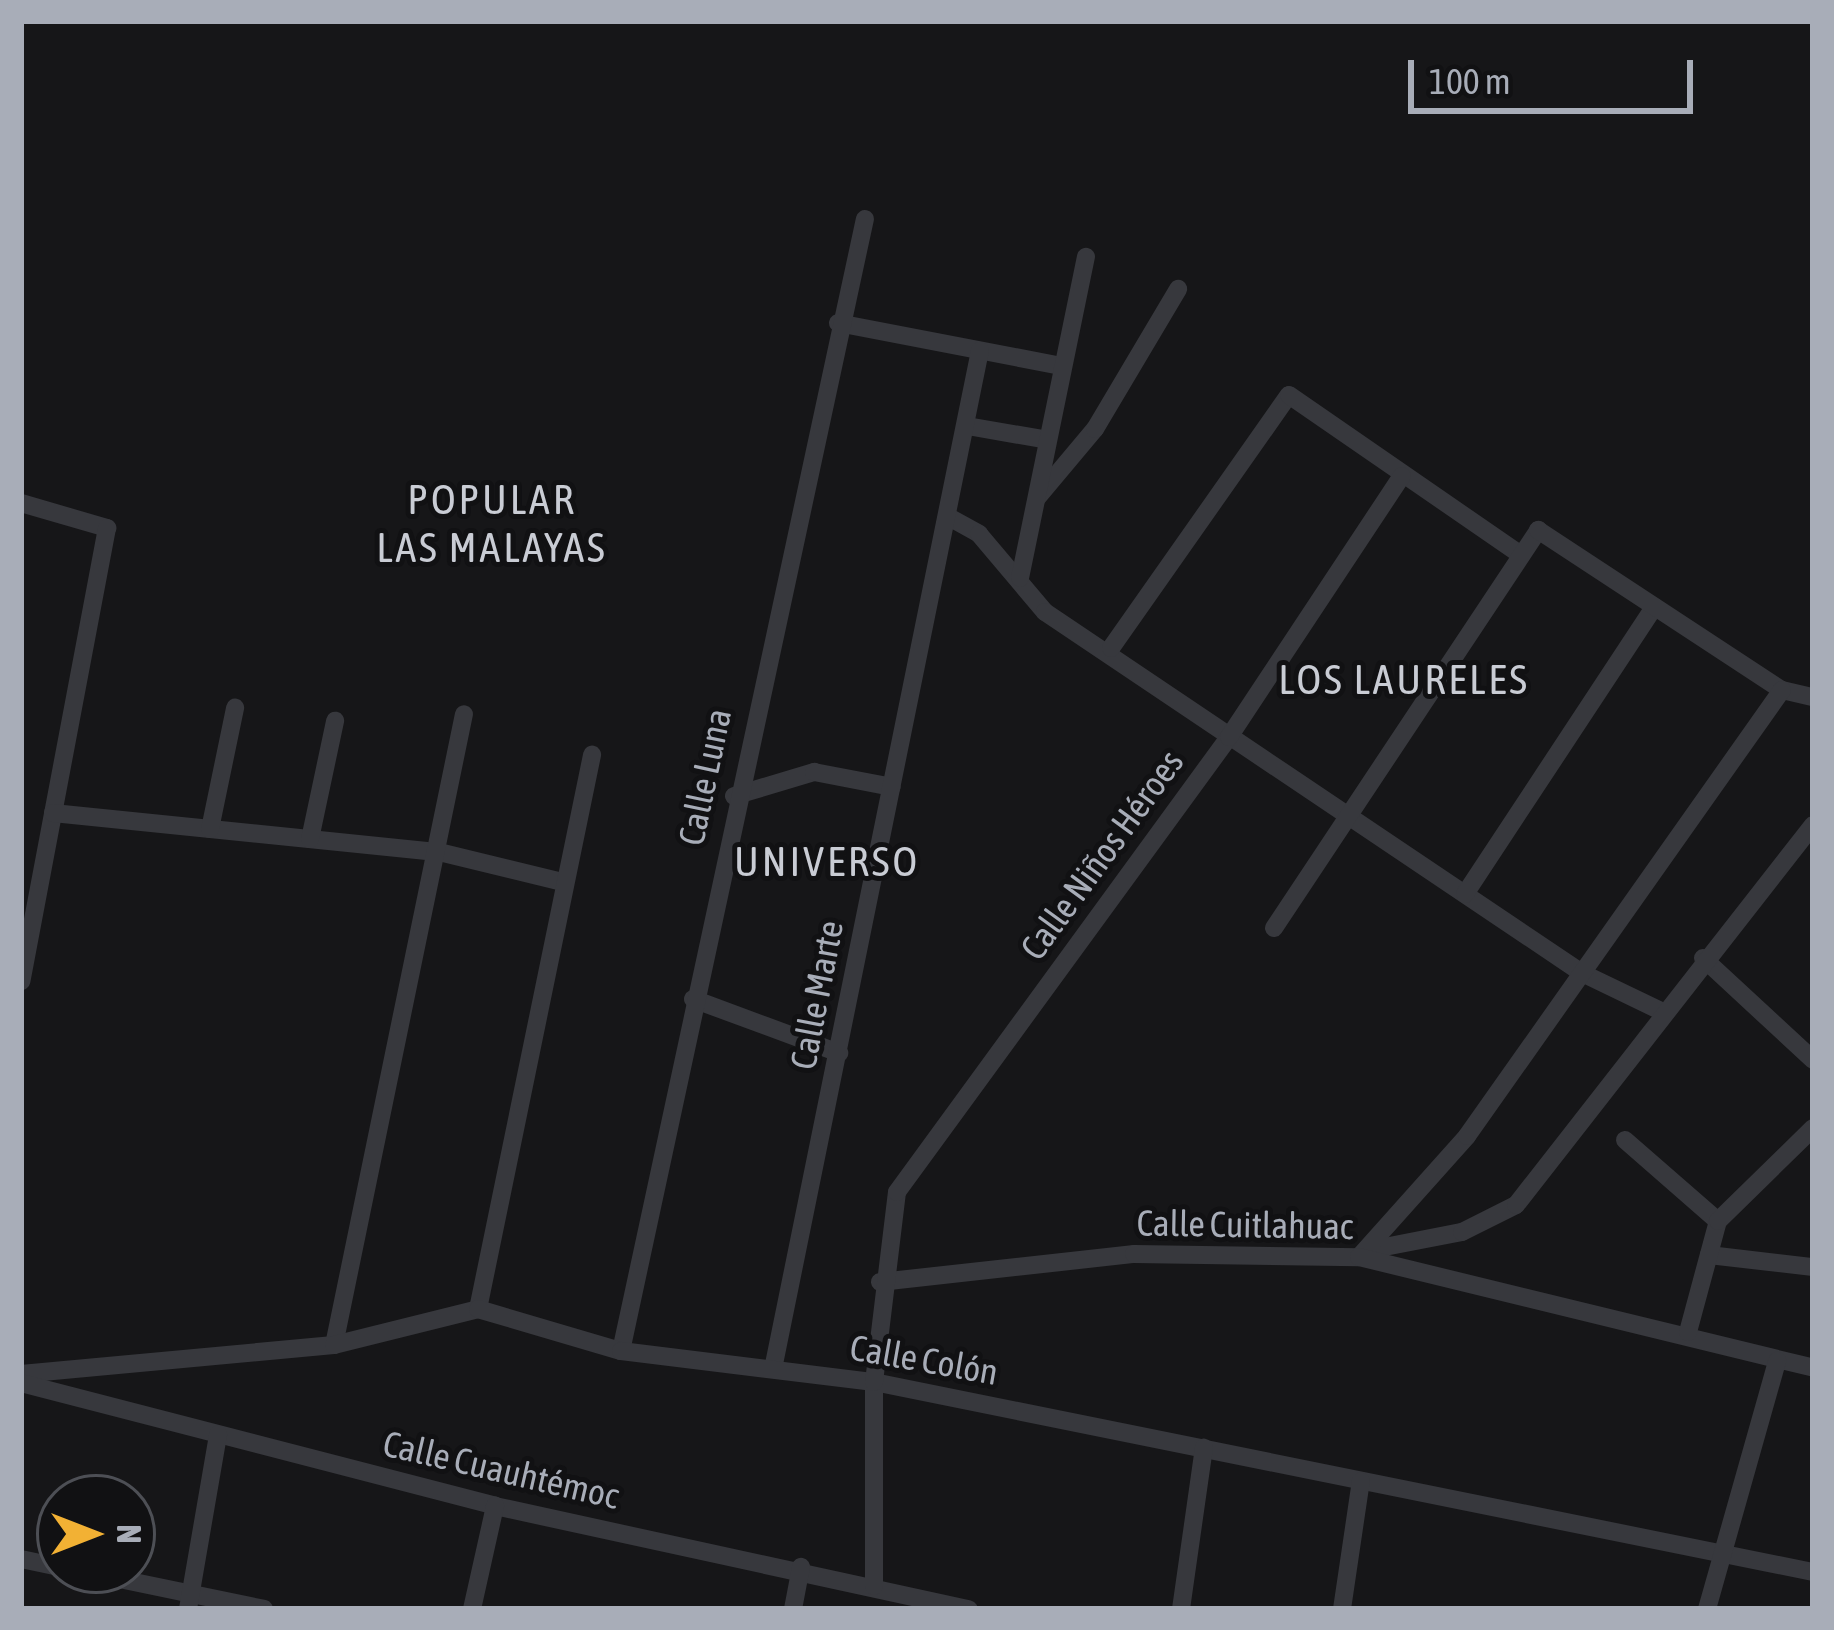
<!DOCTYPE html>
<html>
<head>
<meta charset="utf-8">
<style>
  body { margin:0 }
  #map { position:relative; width:1834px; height:1630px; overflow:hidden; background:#161618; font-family:"Asap Condensed",sans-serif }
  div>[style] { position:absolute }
  .minor>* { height:18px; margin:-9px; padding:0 9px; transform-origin:9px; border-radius:9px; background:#37383d }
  span { translate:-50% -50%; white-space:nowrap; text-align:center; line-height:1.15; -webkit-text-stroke:10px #111113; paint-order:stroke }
  .street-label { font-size:36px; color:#a8adb8 }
  .quarter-label { font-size:42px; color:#c9ccd4; letter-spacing:3px }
  .frame { position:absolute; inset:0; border:24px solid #a8adb8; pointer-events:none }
  .north { position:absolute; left:36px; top:1474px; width:120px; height:120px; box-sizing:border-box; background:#111113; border:3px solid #4d4f55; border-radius:50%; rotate:90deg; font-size:33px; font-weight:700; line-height:48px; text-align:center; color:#a8adb8 }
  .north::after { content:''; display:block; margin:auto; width:42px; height:54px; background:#f2b134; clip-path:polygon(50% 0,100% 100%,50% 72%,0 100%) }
  .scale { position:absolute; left:1408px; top:60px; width:285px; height:54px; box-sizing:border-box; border:6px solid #a8adb8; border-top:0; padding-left:15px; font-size:36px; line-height:42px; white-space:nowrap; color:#a8adb8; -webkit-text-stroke:9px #111113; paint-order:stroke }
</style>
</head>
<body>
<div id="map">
  <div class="minor">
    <i style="left:838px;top:323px;width:228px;rotate:10.9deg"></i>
    <i style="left:973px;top:427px;width:76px;rotate:9.8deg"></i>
    <i style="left:1037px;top:498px;width:90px;rotate:-50deg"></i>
    <i style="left:1095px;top:429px;width:163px;rotate:-59.3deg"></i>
    <i style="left:21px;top:503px;width:90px;rotate:16.2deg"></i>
    <i style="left:107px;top:528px;width:461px;rotate:100.7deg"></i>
    <i style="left:947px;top:516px;width:37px;rotate:29deg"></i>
    <i style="left:979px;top:534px;width:102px;rotate:49.8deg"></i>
    <i style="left:1045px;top:612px;width:647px;rotate:33.91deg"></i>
    <i style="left:1582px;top:973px;width:85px;rotate:25.7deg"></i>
    <i style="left:1020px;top:578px;width:328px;rotate:-78.4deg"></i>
    <i style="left:1111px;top:648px;width:309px;rotate:-54.9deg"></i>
    <i style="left:1289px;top:395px;width:282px;rotate:34.6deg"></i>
    <i style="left:734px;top:796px;width:84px;rotate:-16.7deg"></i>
    <i style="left:814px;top:772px;width:79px;rotate:10.9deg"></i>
    <i style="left:53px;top:813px;width:388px;rotate:5.8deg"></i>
    <i style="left:439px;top:852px;width:127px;rotate:13.7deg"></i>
    <i style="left:210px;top:829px;width:124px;rotate:-78.3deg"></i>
    <i style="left:310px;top:839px;width:121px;rotate:-78deg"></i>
    <i style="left:1465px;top:894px;width:344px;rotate:-56.6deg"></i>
    <i style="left:1274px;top:928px;width:478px;rotate:-56.4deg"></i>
    <i style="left:1538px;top:530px;width:292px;rotate:33.3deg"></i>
    <i style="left:1782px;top:690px;width:32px;rotate:13deg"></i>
    <i style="left:1703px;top:958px;width:150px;rotate:42.8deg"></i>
    <i style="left:693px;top:999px;width:156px;rotate:20.3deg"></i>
    <i style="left:1625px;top:1140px;width:123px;rotate:41.1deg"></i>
    <i style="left:1369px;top:1250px;width:95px;rotate:-11deg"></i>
    <i style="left:1462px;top:1232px;width:60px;rotate:-26.6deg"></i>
    <i style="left:1516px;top:1205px;width:482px;rotate:-52deg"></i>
    <i style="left:1709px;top:1255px;width:105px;rotate:6.6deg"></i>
    <i style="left:1359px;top:1257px;width:162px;rotate:-48.2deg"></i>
    <i style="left:1467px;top:1136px;width:546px;rotate:-54.77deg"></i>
    <i style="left:880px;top:1282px;width:256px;rotate:-6.3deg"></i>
    <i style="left:1134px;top:1254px;width:225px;rotate:0.8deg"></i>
    <i style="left:1359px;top:1257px;width:467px;rotate:13.7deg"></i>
    <i style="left:478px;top:1309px;width:566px;rotate:-78.37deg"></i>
    <i style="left:1688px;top:1332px;width:115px;rotate:-74.9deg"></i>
    <i style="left:1718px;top:1221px;width:133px;rotate:-44.4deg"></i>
    <i style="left:334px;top:1345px;width:644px;rotate:-78.36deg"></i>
    <i style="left:621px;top:1351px;width:1158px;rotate:-77.84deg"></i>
    <i style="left:773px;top:1369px;width:1039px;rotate:-78.51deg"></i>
    <i style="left:21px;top:1374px;width:314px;rotate:-5.3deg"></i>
    <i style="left:334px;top:1345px;width:148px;rotate:-14deg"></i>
    <i style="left:478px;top:1309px;width:149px;rotate:16.4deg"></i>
    <i style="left:621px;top:1351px;width:255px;rotate:7deg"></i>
    <i style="left:874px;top:1382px;width:958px;rotate:11.44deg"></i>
    <i style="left:21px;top:1383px;width:490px;rotate:14.5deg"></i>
    <i style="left:495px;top:1506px;width:485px;rotate:12.3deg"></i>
    <i style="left:21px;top:1559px;width:40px;rotate:12deg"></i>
    <i style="left:76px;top:1570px;width:192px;rotate:11.7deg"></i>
    <i style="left:874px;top:1586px;width:204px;rotate:-90deg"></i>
    <i style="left:874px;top:1382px;width:191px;rotate:-83.1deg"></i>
    <i style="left:897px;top:1192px;width:563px;rotate:-53.88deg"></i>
    <i style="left:1229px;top:737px;width:313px;rotate:-56.5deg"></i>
    <i style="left:188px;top:1609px;width:177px;rotate:-80.2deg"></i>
    <i style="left:472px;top:1609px;width:106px;rotate:-77.4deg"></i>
    <i style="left:793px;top:1609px;width:43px;rotate:-79.2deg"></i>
    <i style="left:1181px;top:1609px;width:163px;rotate:-81.9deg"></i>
    <i style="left:1342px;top:1609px;width:129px;rotate:-81.6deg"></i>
    <i style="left:1707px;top:1609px;width:258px;rotate:-74.2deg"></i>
  </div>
  <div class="street-label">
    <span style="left:705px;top:777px;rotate:-78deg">Calle Luna</span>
    <span style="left:1102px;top:855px;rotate:-54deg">Calle Niños Héroes</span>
    <span style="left:817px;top:995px;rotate:-79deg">Calle Marte</span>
    <span style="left:1245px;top:1225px;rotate:1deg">Calle Cuitlahuac</span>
    <span style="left:924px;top:1360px;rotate:10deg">Calle Colón</span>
    <span style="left:501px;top:1470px;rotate:13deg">Calle Cuauhtémoc</span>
  </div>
  <div class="quarter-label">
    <span style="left:492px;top:523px">POPULAR<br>LAS MALAYAS</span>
    <span style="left:1404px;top:679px">LOS LAURELES</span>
    <span style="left:827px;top:861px">UNIVERSO</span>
  </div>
  <div class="frame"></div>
  <div class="north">N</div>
  <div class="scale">100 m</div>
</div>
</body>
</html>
